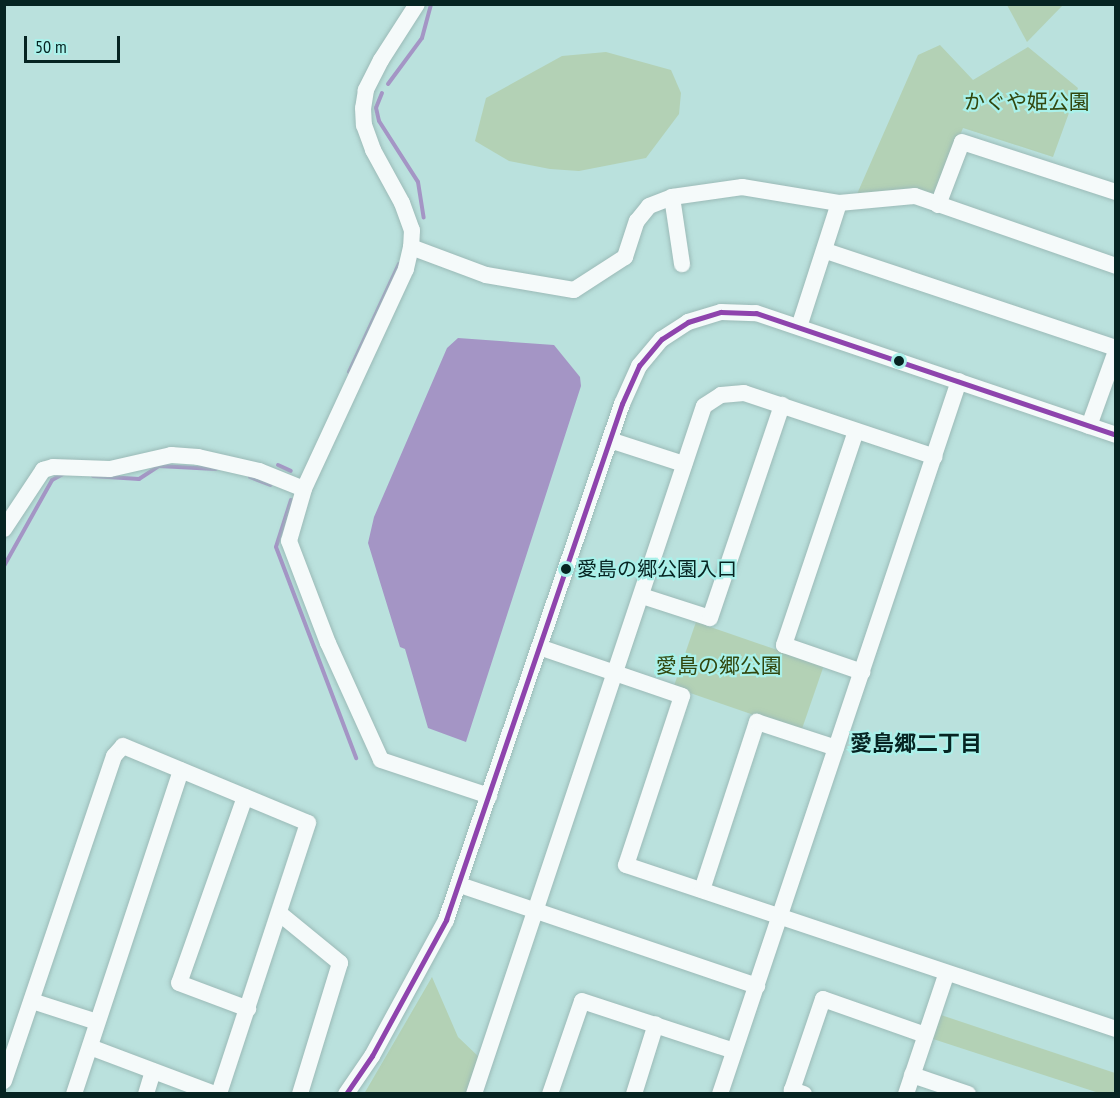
<!DOCTYPE html>
<html>
<head>
<meta charset="utf-8">
<style>
  body { margin:0 }
  #map { position:relative; width:1120px; height:1098px; overflow:hidden; background:#bae1dd; font-family:"PT Sans Narrow","Noto Sans JP",sans-serif }
  div>[style] { position:absolute }
  .green>* { inset:0; background:#b3d1b5; transform-origin:0 0 }
  .water>* { inset:0; background:#a495c5 }
  .stream>* { height:4px; margin:-2px; padding:0 2px; transform-origin:2px; border-radius:2px; background:#a495c5 }
  .roads { filter:drop-shadow(0 0 2px #9bbab7) drop-shadow(0 0 2px #9bbab7) }
  .minor>* { height:16px; margin:-8px; padding:0 8px; transform-origin:8px; border-radius:8px; background:#f5fafa }
  .bus-1>* { height:4.5px; margin:-2.25px; padding:0 2.25px; transform-origin:2.25px; border-radius:2.25px; background:#8e44ad }
  .dots>* { width:16px; height:16px; translate:-50% -50%; box-sizing:border-box; border:3px solid #aaf1ea; border-radius:50% }
  span { translate:-50% -50%; white-space:nowrap; text-align:center; line-height:1.15; -webkit-text-stroke:4.5px #aaf1ea; paint-order:stroke }
  .bus-label { font-size:20px; color:#062422 }
  .left { translate:0 -50%; text-align:left }
  .park-label { font-size:21px; color:#31470e }
  .neighbourhood-label { font-size:22px; color:#062422; font-weight:700 }
  .frame { position:absolute; inset:0; border:6px solid #062422; pointer-events:none }
  .scale { position:absolute; left:24px; top:36px; width:96px; height:27px; box-sizing:border-box; border:3px solid #062422; border-top:0; padding-left:8px; font-size:18px; line-height:21px; white-space:nowrap; color:#062422; -webkit-text-stroke:4px #aaf1ea; paint-order:stroke }
</style>
</head>
<body>
<div id="map">
  <div class="green">
    <i style="clip-path:polygon(1007px 5px,1063px 5px,1027px 42px)"></i>
    <i style="clip-path:polygon(940px 45px,973px 80px,1028px 47px,1078px 88px,1053px 157px,963px 128px,937px 192px,931px 196px,857px 194px,918px 55px)"></i>
    <i style="clip-path:polygon(606px 52px,671px 70px,681px 93px,679px 114px,646px 158px,579px 171px,550px 169px,509px 161px,475px 141px,486px 98px,562px 56px)"></i>
    <i style="left:696px;top:622px;width:135px;height:69px;rotate:19deg"></i>
    <i style="clip-path:polygon(432px 977px,458px 1037px,480px 1058px,468px 1093px,364px 1094px)"></i>
    <i style="clip-path:polygon(938px 1014px,1115px 1073px,1115px 1093px,1099px 1093px,930px 1038px)"></i>
  </div>
  <div class="water">
    <i style="clip-path:polygon(458px 338px,554px 345px,580px 377px,581px 386px,466px 742px,428px 728px,405px 649px,400px 647px,368px 543px,374px 517px,447px 348px)"></i>
  </div>
  <div class="stream">
    <i style="left:388px;top:84px;width:57px;rotate:-53.5deg"></i>
    <i style="left:422px;top:38px;width:35px;rotate:-75deg"></i>
    <i style="left:382px;top:93px;width:16px;rotate:112deg"></i>
    <i style="left:376px;top:108px;width:13px;rotate:77deg"></i>
    <i style="left:379px;top:121px;width:72px;rotate:57.4deg"></i>
    <i style="left:418px;top:182px;width:36px;rotate:81deg"></i>
    <i style="left:349px;top:372px;width:119px;rotate:-65.2deg"></i>
    <i style="left:278px;top:465px;width:14px;rotate:25deg"></i>
    <i style="left:93px;top:476px;width:46px;rotate:3.7deg"></i>
    <i style="left:139px;top:479px;width:24px;rotate:-33deg"></i>
    <i style="left:159px;top:466px;width:57px;rotate:3deg"></i>
    <i style="left:250px;top:477px;width:22px;rotate:21deg"></i>
    <i style="left:291px;top:500px;width:49px;rotate:107.7deg"></i>
    <i style="left:276px;top:547px;width:226px;rotate:69.2deg"></i>
    <i style="left:4px;top:566px;width:98px;rotate:-60.8deg"></i>
    <i style="left:52px;top:480px;width:13px;rotate:-29deg"></i>
  </div>
  <div class="roads">
    <div class="minor">
      <i style="left:417px;top:4px;width:67px;rotate:122.7deg"></i>
      <i style="left:381px;top:60px;width:34px;rotate:117deg"></i>
      <i style="left:366px;top:90px;width:18px;rotate:99deg"></i>
      <i style="left:363px;top:108px;width:17px;rotate:87deg"></i>
      <i style="left:364px;top:125px;width:27px;rotate:70deg"></i>
      <i style="left:373px;top:150px;width:60px;rotate:61.3deg"></i>
      <i style="left:402px;top:203px;width:29px;rotate:70deg"></i>
      <i style="left:412px;top:230px;width:17px;rotate:93deg"></i>
      <i style="left:411px;top:247px;width:23px;rotate:103deg"></i>
      <i style="left:406px;top:269px;width:242px;rotate:114.9deg"></i>
      <i style="left:304px;top:489px;width:54px;rotate:106.1deg"></i>
      <i style="left:289px;top:541px;width:109px;rotate:69.1deg"></i>
      <i style="left:328px;top:643px;width:128px;rotate:65.6deg"></i>
      <i style="left:381px;top:760px;width:114px;rotate:18.4deg"></i>
      <i style="left:672px;top:197px;width:68px;rotate:81.5deg"></i>
      <i style="left:938px;top:205px;width:67px;rotate:-69.1deg"></i>
      <i style="left:962px;top:142px;width:162px;rotate:18deg"></i>
      <i style="left:411px;top:247px;width:80px;rotate:20.5deg"></i>
      <i style="left:486px;top:275px;width:89px;rotate:9.7deg"></i>
      <i style="left:574px;top:290px;width:61px;rotate:-32.9deg"></i>
      <i style="left:625px;top:257px;width:38px;rotate:-72deg"></i>
      <i style="left:637px;top:221px;width:19px;rotate:-51deg"></i>
      <i style="left:649px;top:206px;width:25px;rotate:-21deg"></i>
      <i style="left:672px;top:197px;width:71px;rotate:-8.1deg"></i>
      <i style="left:742px;top:187px;width:98px;rotate:9.4deg"></i>
      <i style="left:839px;top:203px;width:76px;rotate:-5.3deg"></i>
      <i style="left:915px;top:196px;width:213px;rotate:19.2deg"></i>
      <i style="left:826px;top:251px;width:306px;rotate:18.5deg"></i>
      <i style="left:799px;top:327px;width:130px;rotate:-72.1deg"></i>
      <i style="left:1089px;top:426px;width:80px;rotate:-70.2deg"></i>
      <i style="left:856px;top:431px;width:226px;rotate:108.6deg"></i>
      <i style="left:784px;top:645px;width:83px;rotate:19.1deg"></i>
      <i style="left:610px;top:440px;width:78px;rotate:18deg"></i>
      <i style="left:4px;top:529px;width:71px;rotate:-56.5deg"></i>
      <i style="left:43px;top:470px;width:10px;rotate:-17deg"></i>
      <i style="left:53px;top:467px;width:57px;rotate:2deg"></i>
      <i style="left:110px;top:469px;width:63px;rotate:-12.9deg"></i>
      <i style="left:171px;top:455px;width:27px;rotate:4deg"></i>
      <i style="left:198px;top:457px;width:63px;rotate:12.9deg"></i>
      <i style="left:259px;top:471px;width:48px;rotate:21.8deg"></i>
      <i style="left:642px;top:596px;width:71px;rotate:17.9deg"></i>
      <i style="left:710px;top:618px;width:225px;rotate:-71.3deg"></i>
      <i style="left:539px;top:647px;width:151px;rotate:18.9deg"></i>
      <i style="left:682px;top:696px;width:178px;rotate:108.3deg"></i>
      <i style="left:626px;top:865px;width:517px;rotate:18.51deg"></i>
      <i style="left:245px;top:797px;width:197px;rotate:109.5deg"></i>
      <i style="left:179px;top:983px;width:74px;rotate:20.6deg"></i>
      <i style="left:460px;top:885px;width:314px;rotate:18.8deg"></i>
      <i style="left:702px;top:890px;width:177px;rotate:-71.9deg"></i>
      <i style="left:757px;top:722px;width:83px;rotate:18.2deg"></i>
      <i style="left:279px;top:913px;width:79px;rotate:39.3deg"></i>
      <i style="left:340px;top:963px;width:137px;rotate:107deg"></i>
      <i style="left:32px;top:1001px;width:68px;rotate:17.9deg"></i>
      <i style="left:90px;top:1047px;width:134px;rotate:20.6deg"></i>
      <i style="left:912px;top:1075px;width:59px;rotate:18.7deg"></i>
      <i style="left:4px;top:1081px;width:343px;rotate:-71.3deg"></i>
      <i style="left:114px;top:756px;width:13px;rotate:-48deg"></i>
      <i style="left:123px;top:746px;width:200px;rotate:22.6deg"></i>
      <i style="left:308px;top:823px;width:285px;rotate:108.2deg"></i>
      <i style="left:74px;top:1094px;width:341px;rotate:-71.7deg"></i>
      <i style="left:146px;top:1094px;width:24px;rotate:-73deg"></i>
      <i style="left:346px;top:1094px;width:46px;rotate:-55.6deg"></i>
      <i style="left:372px;top:1056px;width:155px;rotate:-61.4deg"></i>
      <i style="left:446px;top:920px;width:545px;rotate:-71.17deg"></i>
      <i style="left:622px;top:404px;width:42px;rotate:-65.9deg"></i>
      <i style="left:639px;top:366px;width:35px;rotate:-50deg"></i>
      <i style="left:662px;top:339px;width:31px;rotate:-33deg"></i>
      <i style="left:688px;top:322px;width:34px;rotate:-17deg"></i>
      <i style="left:721px;top:312px;width:35px;rotate:2deg"></i>
      <i style="left:756px;top:313px;width:380px;rotate:18.7deg"></i>
      <i style="left:474px;top:1094px;width:725px;rotate:-71.52deg"></i>
      <i style="left:704px;top:406px;width:20px;rotate:-33deg"></i>
      <i style="left:721px;top:395px;width:23px;rotate:-5deg"></i>
      <i style="left:744px;top:393px;width:201px;rotate:18.5deg"></i>
      <i style="left:550px;top:1094px;width:98px;rotate:-71deg"></i>
      <i style="left:582px;top:1001px;width:160px;rotate:18.2deg"></i>
      <i style="left:634px;top:1094px;width:73px;rotate:-72.6deg"></i>
      <i style="left:720px;top:1094px;width:752px;rotate:-71.47deg"></i>
      <i style="left:804px;top:1094px;width:13px;rotate:-162deg"></i>
      <i style="left:792px;top:1090px;width:96px;rotate:-71.2deg"></i>
      <i style="left:823px;top:999px;width:108px;rotate:19.4deg"></i>
      <i style="left:906px;top:1094px;width:126px;rotate:-71.4deg"></i>
    </div>
  </div>
  <div class="bus-1">
    <i style="left:346px;top:1094px;width:46px;rotate:-55.6deg"></i>
    <i style="left:372px;top:1056px;width:155px;rotate:-61.4deg"></i>
    <i style="left:446px;top:920px;width:545px;rotate:-71.17deg"></i>
    <i style="left:622px;top:404px;width:42px;rotate:-65.9deg"></i>
    <i style="left:639px;top:366px;width:35px;rotate:-50deg"></i>
    <i style="left:662px;top:339px;width:31px;rotate:-33deg"></i>
    <i style="left:688px;top:322px;width:34px;rotate:-17deg"></i>
    <i style="left:721px;top:312px;width:35px;rotate:2deg"></i>
    <i style="left:756px;top:313px;width:380px;rotate:18.7deg"></i>
  </div>
  <div class="dots">
    <i style="left:899px;top:361px;background:#062422"></i>
    <i style="left:566px;top:569px;background:#062422"></i>
  </div>
  <div class="bus-label">
    <span class="left" style="left:577px;top:569px">愛島の郷公園入口</span>
  </div>
  <div class="park-label">
    <span style="left:1027px;top:102px">かぐや姫公園</span>
    <span style="left:719px;top:666px">愛島の郷公園</span>
  </div>
  <div class="neighbourhood-label">
    <span style="left:916px;top:744px">愛島郷二丁目</span>
  </div>
  <div class="frame"></div>
  <div class="scale">50 m</div>
</div>
</body>
</html>
